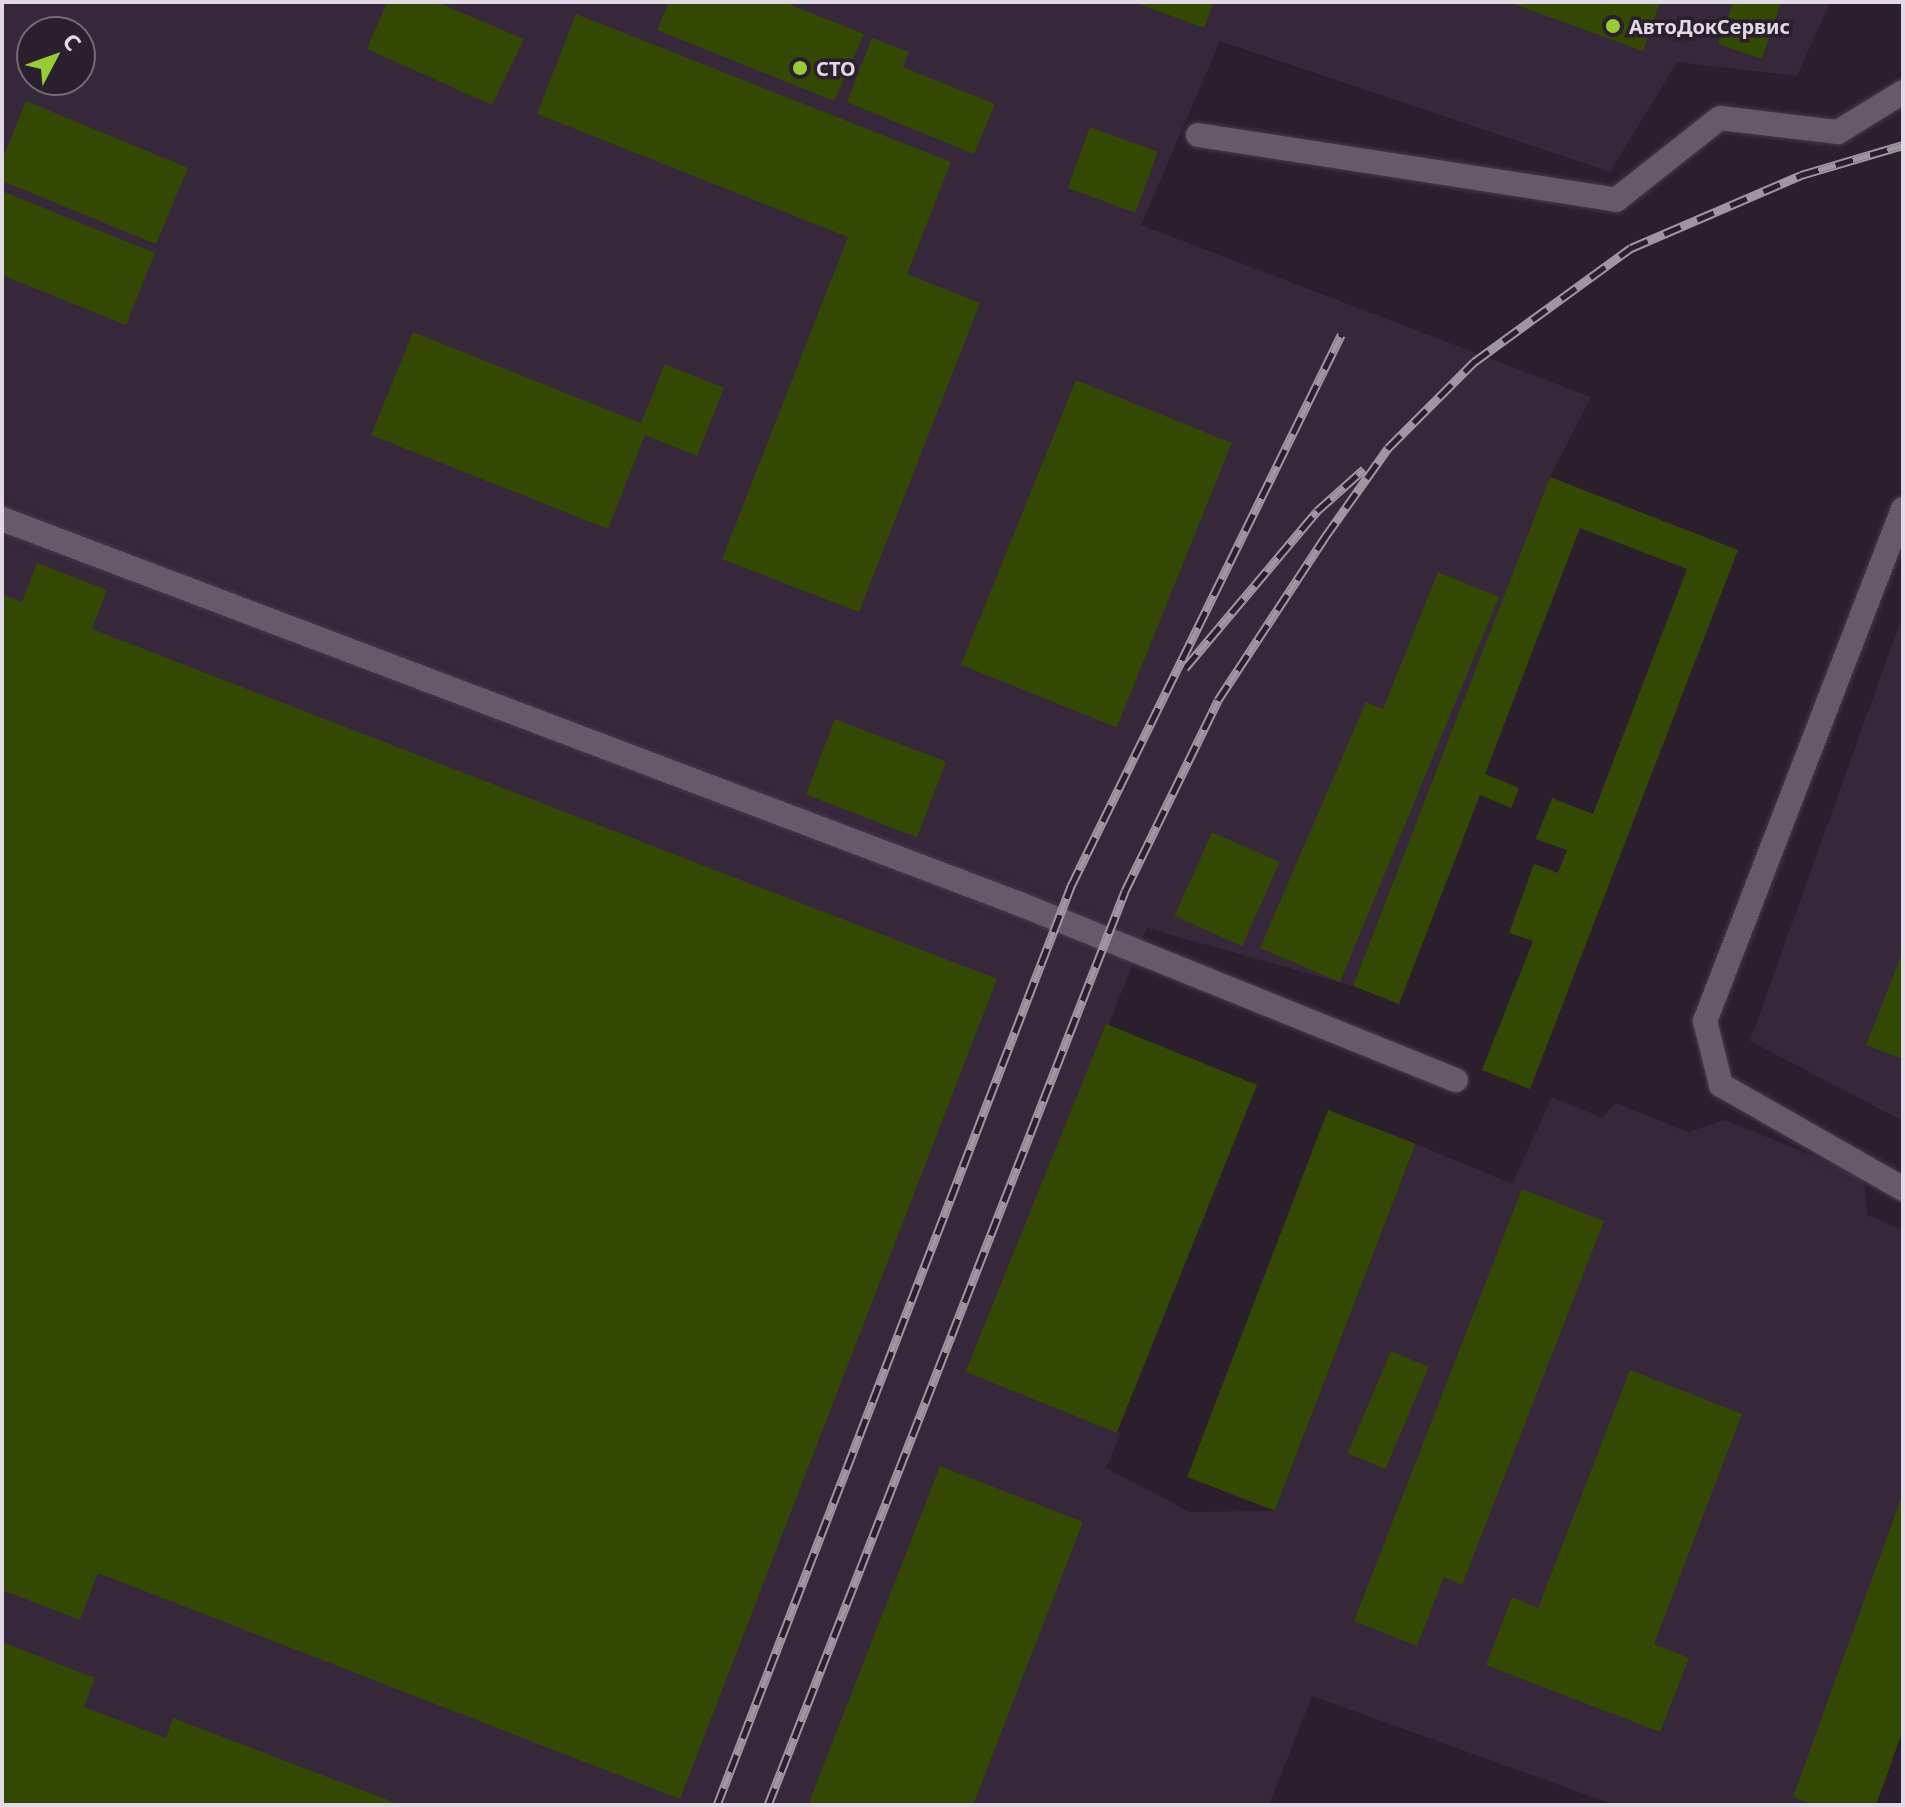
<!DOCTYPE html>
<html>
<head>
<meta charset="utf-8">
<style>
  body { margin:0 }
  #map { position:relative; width:1905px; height:1807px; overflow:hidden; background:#2b1f2e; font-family:"Noto Sans",sans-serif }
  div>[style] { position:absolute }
  .built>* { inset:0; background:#36273a }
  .building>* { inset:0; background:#334903; transform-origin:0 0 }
  .roads { filter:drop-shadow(0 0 2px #443b47) drop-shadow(0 0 2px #443b47) }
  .minor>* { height:24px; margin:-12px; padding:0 12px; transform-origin:12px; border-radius:12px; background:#66596a }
  .rail>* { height:9px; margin-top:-4.5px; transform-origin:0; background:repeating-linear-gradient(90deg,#2b1f2e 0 18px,#a096a2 0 36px); box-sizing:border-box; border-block:2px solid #a096a2 }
  .dots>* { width:22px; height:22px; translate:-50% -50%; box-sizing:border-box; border:4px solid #2b1f2e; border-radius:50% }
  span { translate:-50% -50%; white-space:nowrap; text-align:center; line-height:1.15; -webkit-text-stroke:7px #2b1f2e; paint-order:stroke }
  .poi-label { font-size:20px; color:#e1d9e3; font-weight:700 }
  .left { translate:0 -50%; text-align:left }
  .frame { position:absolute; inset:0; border:4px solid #e1d9e3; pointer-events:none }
  .north { position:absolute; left:16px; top:16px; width:80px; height:80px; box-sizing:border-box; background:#2b1f2e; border:2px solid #746976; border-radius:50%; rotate:49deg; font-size:22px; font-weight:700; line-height:32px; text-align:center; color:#e1d9e3 }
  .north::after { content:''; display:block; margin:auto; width:28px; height:36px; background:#98cb37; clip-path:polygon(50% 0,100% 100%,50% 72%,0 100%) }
</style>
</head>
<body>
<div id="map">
  <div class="built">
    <i style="clip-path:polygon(evenodd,2px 2px,1830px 2px,1797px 76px,1677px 62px,1610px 172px,1220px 41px,1141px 225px,1591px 397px,1550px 477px,1353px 986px,1147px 928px,970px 1373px,1121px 1433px,1106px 1468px,1190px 1512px,1275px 1511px,1416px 1144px,1512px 1184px,1552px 1097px,1603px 1118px,1615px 1103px,1688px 1132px,1725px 1120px,1863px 1176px,1868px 1215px,1903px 1230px,1903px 1641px,1847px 1805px,1615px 1805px,1312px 1696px,1269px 1805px,2px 1805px,2px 2px,32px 32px,80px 32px,80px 80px,32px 80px,32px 32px)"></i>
    <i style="clip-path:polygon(1903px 614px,1903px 1121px,1750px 1041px)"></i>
  </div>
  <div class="building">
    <i style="clip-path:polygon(387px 2px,437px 2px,524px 39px,492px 105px,367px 49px)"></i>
    <i style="clip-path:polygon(669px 2px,784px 2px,864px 34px,834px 101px,657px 30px)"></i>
    <i style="clip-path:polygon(1134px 2px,1214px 2px,1204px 28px)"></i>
    <i style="clip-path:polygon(1508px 2px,1660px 2px,1643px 51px)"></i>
    <i style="clip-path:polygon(1733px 2px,1781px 2px,1762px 59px,1718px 44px)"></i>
    <i style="clip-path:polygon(576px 14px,951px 162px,907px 274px,980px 303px,859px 612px,722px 559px,848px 237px,537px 114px)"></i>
    <i style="clip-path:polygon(872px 38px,909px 52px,903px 67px,995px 104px,974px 154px,847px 102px)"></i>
    <i style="clip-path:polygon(26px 101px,188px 168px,156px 244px,2px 181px,2px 160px)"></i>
    <i style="left:1090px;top:127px;width:72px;height:65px;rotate:20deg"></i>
    <i style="clip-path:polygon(2px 191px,155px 253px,126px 325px,2px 275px)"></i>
    <i style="clip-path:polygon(413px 332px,641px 423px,665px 364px,724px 388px,697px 456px,645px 435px,608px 529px,371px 435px)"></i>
    <i style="left:1076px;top:380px;width:168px;height:307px;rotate:22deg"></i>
    <i style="clip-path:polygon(1550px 477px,1738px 550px,1530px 1089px,1482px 1070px,1533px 941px,1509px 933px,1534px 864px,1558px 873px,1567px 850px,1536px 839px,1552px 798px,1593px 814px,1687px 569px,1580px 528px,1485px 774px,1519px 788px,1511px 808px,1480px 795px,1399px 1004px,1353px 986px)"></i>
    <i style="clip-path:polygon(37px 563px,107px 590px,92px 629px,997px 979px,680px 1799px,98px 1573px,80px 1620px,2px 1590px,2px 594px,22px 602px)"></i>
    <i style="clip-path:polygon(1438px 572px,1499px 597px,1340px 982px,1260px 948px,1366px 702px,1383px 709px)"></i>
    <i style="left:835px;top:719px;width:119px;height:81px;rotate:21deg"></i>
    <i style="left:1212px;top:832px;width:74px;height:92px;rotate:24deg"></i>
    <i style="clip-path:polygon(1903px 951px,1903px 1059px,1866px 1045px)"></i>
    <i style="left:1106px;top:1024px;width:163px;height:375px;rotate:22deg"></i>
    <i style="left:1328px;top:1110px;width:94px;height:393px;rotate:21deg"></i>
    <i style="clip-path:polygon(1522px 1189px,1604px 1221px,1462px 1585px,1444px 1577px,1417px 1646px,1354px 1621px)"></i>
    <i style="left:1391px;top:1351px;width:41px;height:111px;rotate:23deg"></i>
    <i style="clip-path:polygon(1630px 1370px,1742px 1414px,1654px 1644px,1689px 1658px,1660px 1732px,1486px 1665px,1512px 1597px,1538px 1608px)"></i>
    <i style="clip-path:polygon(940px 1466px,1083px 1522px,973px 1805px,808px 1805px)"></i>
    <i style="clip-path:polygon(1903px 1493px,1903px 1730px,1876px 1805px,1814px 1805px,1793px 1797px)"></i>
    <i style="clip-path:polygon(2px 1642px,95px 1678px,84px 1707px,166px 1738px,173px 1718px,401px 1805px,2px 1805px)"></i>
  </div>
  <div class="roads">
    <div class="minor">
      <i style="left:1198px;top:135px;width:423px;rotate:8.8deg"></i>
      <i style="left:1616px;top:200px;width:132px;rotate:-38.3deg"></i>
      <i style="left:1720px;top:118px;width:119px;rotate:6.8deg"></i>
      <i style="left:1838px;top:132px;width:76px;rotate:-31.6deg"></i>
      <i style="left:1903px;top:509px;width:549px;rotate:111.14deg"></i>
      <i style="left:1705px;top:1021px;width:66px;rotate:76deg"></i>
      <i style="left:1721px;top:1085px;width:210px;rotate:29.7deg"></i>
      <i style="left:2px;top:519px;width:1088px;rotate:20.72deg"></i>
      <i style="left:1020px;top:904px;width:470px;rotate:22deg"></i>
    </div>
  </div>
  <div class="rail">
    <i style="left:1185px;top:668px;width:205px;rotate:-49.9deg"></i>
    <i style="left:1317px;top:511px;width:63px;rotate:-41.8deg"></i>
    <i style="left:717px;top:1805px;width:985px;rotate:-68.93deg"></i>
    <i style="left:1071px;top:886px;width:614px;rotate:-63.89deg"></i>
    <i style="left:768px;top:1805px;width:981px;rotate:-68.66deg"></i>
    <i style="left:1125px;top:891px;width:212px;rotate:-64deg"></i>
    <i style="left:1218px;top:700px;width:195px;rotate:-56.7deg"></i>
    <i style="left:1325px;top:537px;width:109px;rotate:-54.7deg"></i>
    <i style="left:1388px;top:448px;width:122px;rotate:-45deg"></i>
    <i style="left:1474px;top:362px;width:194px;rotate:-36deg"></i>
    <i style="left:1631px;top:248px;width:185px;rotate:-23.2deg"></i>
    <i style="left:1801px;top:175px;width:106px;rotate:-16.4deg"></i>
  </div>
  <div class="dots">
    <i style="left:1613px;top:26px;background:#98cb37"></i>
    <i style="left:800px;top:68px;background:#98cb37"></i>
  </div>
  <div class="poi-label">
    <span class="left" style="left:1629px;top:26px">АвтоДокСервис</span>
    <span class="left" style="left:816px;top:68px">СТО</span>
  </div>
  <div class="frame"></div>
  <div class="north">С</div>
</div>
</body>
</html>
